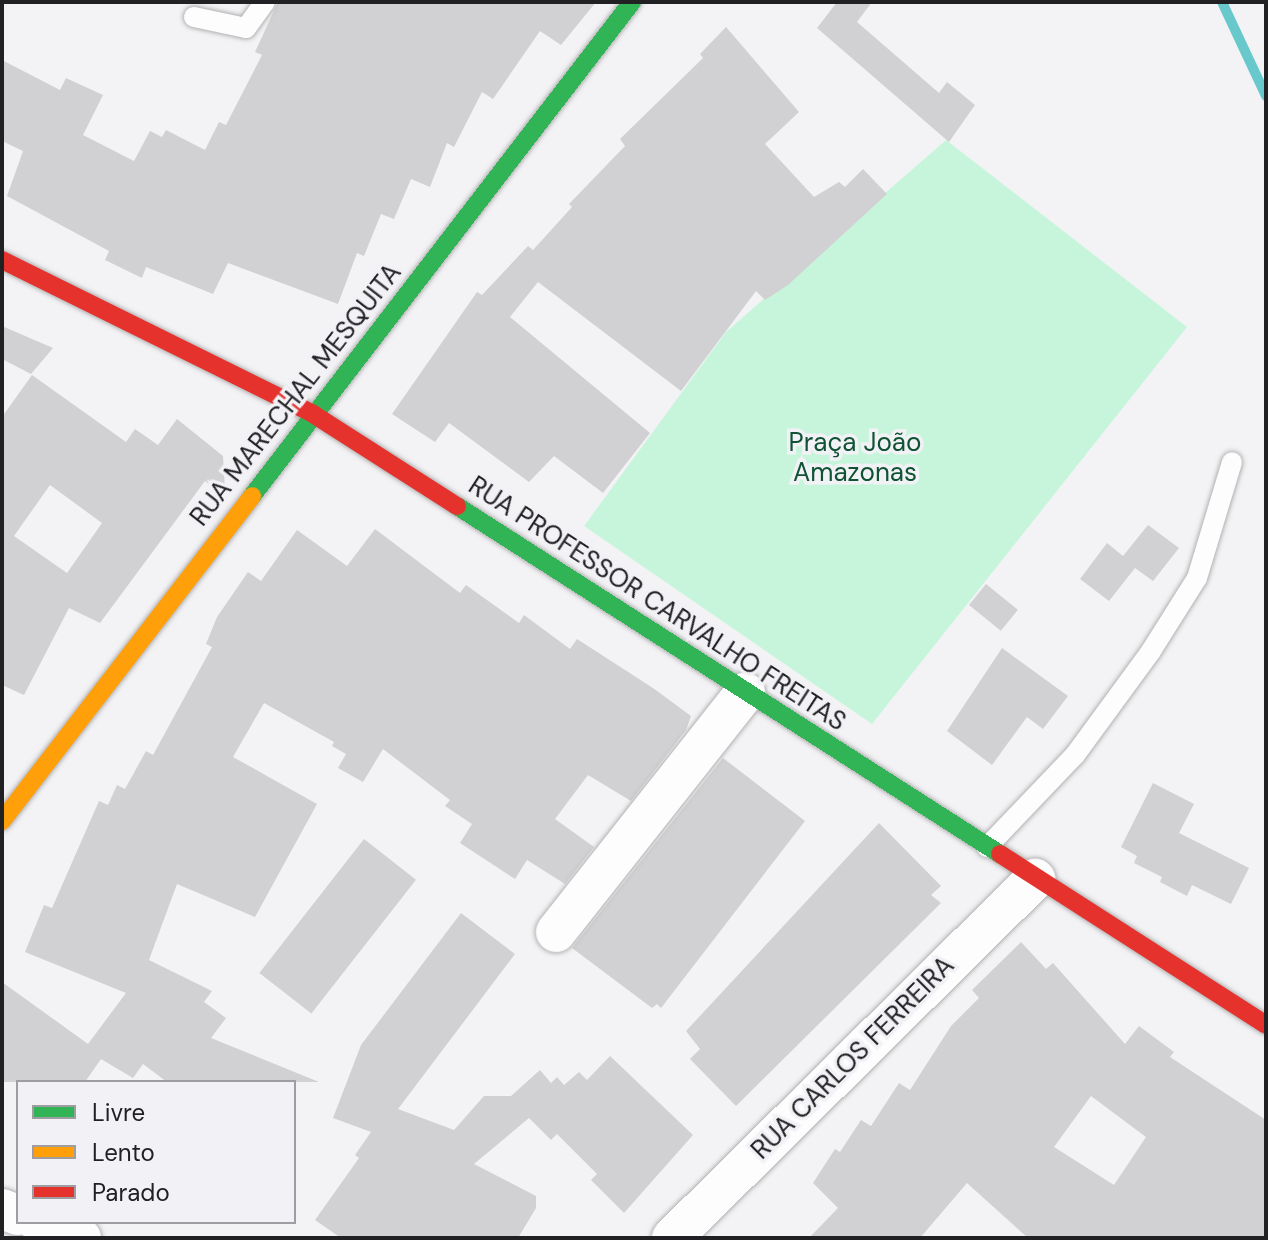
<!DOCTYPE html>
<html>
<head>
<meta charset="utf-8">
<style>
  body { margin:0 }
  #map { position:relative; width:1268px; height:1240px; overflow:hidden; background:#f3f3f5; font-family:"DM Sans",sans-serif }
  div>[style] { position:absolute }
  .green>* { inset:0; background:#c7f5dc }
  .stream>* { height:10px; margin:-5px; padding:0 5px; transform-origin:5px; border-radius:5px; background:#68c8cb }
  .building>* { inset:0; background:#d1d1d3; transform-origin:0 0 }
  .roads { filter:drop-shadow(0 0 2px #b2b2b4) drop-shadow(0 0 2px #b2b2b4) }
  .lane>* { height:20px; margin:-10px; padding:0 10px; transform-origin:10px; border-radius:10px; background:#fdfdfe }
  .street>* { height:40px; margin:-20px; padding:0 20px; transform-origin:20px; border-radius:20px; background:#fdfdfe }
  .fast>* { height:18px; margin:-9px; padding:0 9px; transform-origin:9px; border-radius:9px; background:#30b455 }
  .slow>* { height:18px; margin:-9px; padding:0 9px; transform-origin:9px; border-radius:9px; background:#ff9f0a }
  .jam>* { height:18px; margin:-9px; padding:0 9px; transform-origin:9px; border-radius:9px; background:#e5322d }
  span { translate:-50% -50%; white-space:nowrap; text-align:center; line-height:1.15; -webkit-text-stroke:7px #f2f2f6; paint-order:stroke }
  .street-label { font-size:26px; color:#212123 }
  .park-label { font-size:26px; color:#0e5334 }
  .frame { position:absolute; inset:0; border:4px solid #212123; pointer-events:none }
  .legend { position:absolute; left:16px; top:1080px; width:280px; height:144px; box-sizing:border-box; background:#f2f2f6; border:2px solid #9e9ea2; margin:0; padding:10px 14px; list-style:none; font-size:24px; color:#212123 }
  .legend li { display:flex; align-items:center; gap:16px; height:40px }
  .legend b { width:40px; border:2px solid #9e9ea2 }
</style>
</head>
<body>
<div id="map">
  <div class="green">
    <i style="clip-path:polygon(946px 140px,1187px 327px,872px 724px,584px 526px,726px 332px)"></i>
  </div>
  <div class="stream">
    <i style="left:1222px;top:2px;width:104px;rotate:64.9deg"></i>
  </div>
  <div class="building">
    <i style="clip-path:polygon(278px 2px,596px 2px,561px 45px,540px 31px,493px 99px,482px 92px,454px 147px,447px 143px,430px 187px,411px 179px,394px 219px,381px 214px,364px 256px,357px 253px,338px 304px,228px 263px,213px 294px,146px 267px,142px 278px,105px 260px,109px 251px,7px 196px,23px 151px,2px 141px,2px 60px,60px 90px,66px 78px,103px 95px,83px 135px,134px 161px,150px 131px,162px 137px,166px 130px,205px 150px,219px 122px,226px 125px,262px 55px,255px 52px)"></i>
    <i style="clip-path:polygon(837px 2px,872px 2px,857px 22px,939px 93px,947px 82px,975px 105px,949px 142px,817px 28px)"></i>
    <i style="clip-path:polygon(726px 27px,799px 112px,765px 144px,814px 197px,839px 182px,845px 187px,863px 169px,887px 194px,788px 285px,765px 300px,756px 291px,681px 391px,538px 282px,510px 317px,650px 433px,603px 493px,554px 456px,529px 482px,449px 423px,435px 442px,392px 414px,477px 292px,482px 295px,528px 246px,533px 250px,572px 207px,569px 204px,625px 146px,620px 139px,703px 58px,700px 54px)"></i>
    <i style="clip-path:polygon(2px 326px,53px 348px,31px 374px,2px 359px)"></i>
    <i style="clip-path:polygon(evenodd,32px 375px,126px 442px,135px 429px,158px 445px,177px 419px,223px 456px,225px 490px,222px 494px,205px 481px,100px 623px,69px 608px,24px 695px,2px 685px,2px 417px,32px 375px,50px 485px,102px 523px,67px 573px,14px 536px,50px 485px)"></i>
    <i style="clip-path:polygon(1148px 525px,1179px 548px,1153px 581px,1135px 568px,1109px 601px,1080px 579px,1107px 543px,1123px 556px)"></i>
    <i style="clip-path:polygon(375px 529px,460px 593px,466px 585px,519px 623px,524px 615px,570px 649px,577px 639px,653px 688px,691px 716px,686px 730px,631px 801px,588px 775px,555px 819px,594px 847px,565px 884px,527px 860px,515px 879px,460px 843px,472px 824px,445px 806px,450px 800px,383px 749px,363px 782px,338px 768px,346px 754px,332px 746px,334px 742px,264px 703px,233px 757px,317px 804px,255px 917px,177px 884px,149px 960px,212px 991px,204px 1002px,226px 1018px,211px 1038px,319px 1082px,167px 1082px,143px 1064px,133px 1078px,101px 1059px,85px 1082px,2px 1082px,2px 982px,88px 1044px,126px 993px,25px 952px,44px 905px,52px 908px,99px 801px,108px 805px,117px 785px,125px 789px,146px 751px,153px 755px,212px 647px,206px 644px,217px 617px,248px 572px,261px 581px,297px 530px,347px 566px)"></i>
    <i style="left:986px;top:584px;width:41px;height:27px;rotate:39deg"></i>
    <i style="clip-path:polygon(1002px 648px,1068px 696px,1043px 729px,1027px 717px,992px 765px,947px 731px)"></i>
    <i style="clip-path:polygon(723px 758px,805px 821px,661px 1008px,657px 1004px,652px 1008px,572px 948px)"></i>
    <i style="clip-path:polygon(1153px 783px,1194px 804px,1179px 833px,1249px 868px,1231px 904px,1192px 885px,1187px 896px,1160px 882px,1162px 877px,1134px 863px,1137px 856px,1121px 847px)"></i>
    <i style="clip-path:polygon(879px 823px,941px 886px,931px 895px,941px 903px,736px 1106px,690px 1059px,700px 1049px,686px 1031px)"></i>
    <i style="left:364px;top:839px;width:66px;height:170px;rotate:38deg"></i>
    <i style="clip-path:polygon(461px 913px,515px 954px,398px 1109px,454px 1130px,484px 1096px,511px 1096px,540px 1070px,551px 1083px,557px 1077px,564px 1085px,579px 1072px,587px 1080px,610px 1056px,693px 1135px,624px 1213px,591px 1180px,597px 1174px,557px 1134px,551px 1140px,529px 1118px,474px 1164px,536px 1196px,536px 1208px,518px 1238px,341px 1238px,315px 1220px,359px 1158px,355px 1155px,371px 1132px,333px 1118px,361px 1045px)"></i>
    <i style="clip-path:polygon(evenodd,1021px 942px,1046px 969px,1053px 963px,1125px 1044px,1139px 1026px,1174px 1052px,1170px 1057px,1266px 1120px,1266px 1238px,1028px 1238px,967px 1183px,920px 1238px,809px 1238px,838px 1208px,813px 1183px,835px 1149px,840px 1152px,861px 1120px,871px 1126px,899px 1083px,910px 1090px,951px 1026px,979px 998px,972px 990px,1021px 942px,1091px 1096px,1146px 1137px,1114px 1185px,1054px 1147px,1091px 1096px)"></i>
  </div>
  <div class="roads">
    <div class="lane">
      <i style="left:194px;top:17px;width:53px;rotate:11.9deg"></i>
      <i style="left:246px;top:28px;width:32px;rotate:-54deg"></i>
      <i style="left:987px;top:847px;width:127px;rotate:-46.3deg"></i>
      <i style="left:1075px;top:755px;width:129px;rotate:-53.8deg"></i>
      <i style="left:1151px;top:651px;width:86px;rotate:-57.8deg"></i>
      <i style="left:1197px;top:578px;width:121px;rotate:-73.2deg"></i>
    </div>
    <div class="street">
      <i style="left:556px;top:932px;width:305px;rotate:-51.7deg"></i>
      <i style="left:2px;top:1209px;width:17px;rotate:21deg"></i>
      <i style="left:38px;top:1222px;width:46px;rotate:20.4deg"></i>
      <i style="left:672px;top:1238px;width:511px;rotate:-44.68deg"></i>
    </div>
    <div class="fast">
      <i style="left:252px;top:496px;width:623px;rotate:-52.43deg"></i>
      <i style="left:457px;top:506px;width:645px;rotate:32.66deg"></i>
    </div>
    <div class="slow">
      <i style="left:2px;top:821px;width:410px;rotate:-52.4deg"></i>
    </div>
    <div class="jam">
      <i style="left:2px;top:260px;width:347px;rotate:26.3deg"></i>
      <i style="left:313px;top:414px;width:171px;rotate:32.6deg"></i>
      <i style="left:1000px;top:854px;width:316px;rotate:32.7deg"></i>
    </div>
  </div>
  <div class="street-label">
    <span style="left:296px;top:395px;rotate:-52deg">RUA MARECHAL MESQUITA</span>
    <span style="left:657px;top:604px;rotate:33deg">RUA PROFESSOR CARVALHO FREITAS</span>
    <span style="left:853px;top:1058px;rotate:-45deg">RUA CARLOS FERREIRA</span>
  </div>
  <div class="park-label">
    <span style="left:855px;top:458px">Praça João<br>Amazonas</span>
  </div>
  <div class="frame"></div>
  <ul class="legend">
  <li><b style="height:10px;background:#30b455"></b>Livre</li>
  <li><b style="height:10px;background:#ff9f0a"></b>Lento</li>
  <li><b style="height:10px;background:#e5322d"></b>Parado</li>
  </ul>
</div>
</body>
</html>
